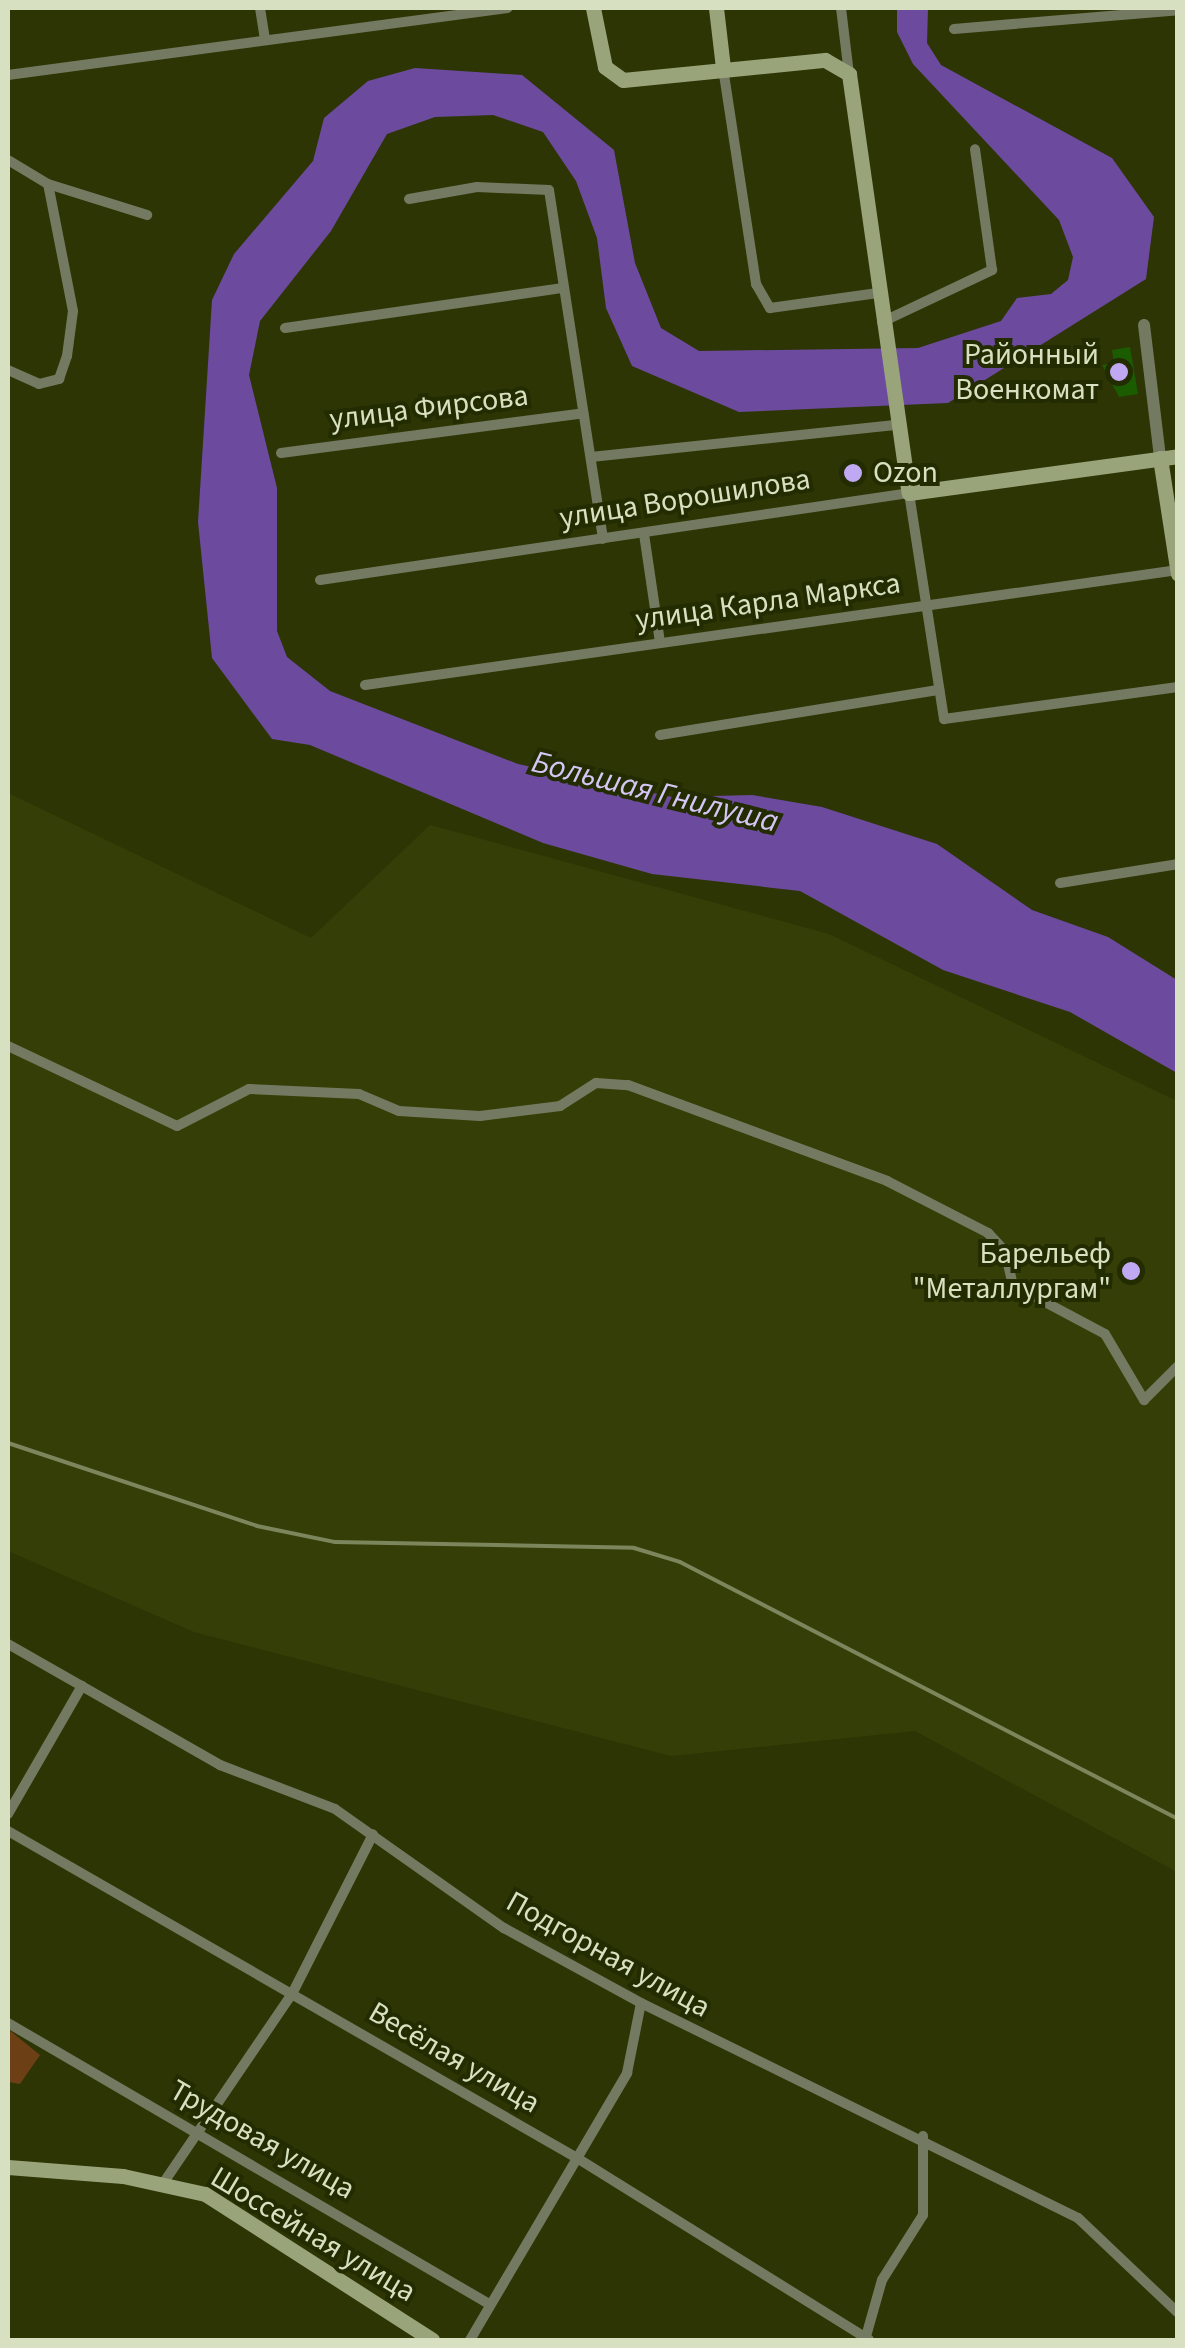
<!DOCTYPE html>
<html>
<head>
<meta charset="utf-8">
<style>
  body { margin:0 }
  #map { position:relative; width:1185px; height:2348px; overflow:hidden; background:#2d3505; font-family:"Source Sans 3",sans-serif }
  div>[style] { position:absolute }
  .built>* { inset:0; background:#353e06 }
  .green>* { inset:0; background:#6d3f15 }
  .water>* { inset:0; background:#6c4b9f }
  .building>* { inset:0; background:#1b5c00 }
  .minor>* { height:10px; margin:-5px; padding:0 5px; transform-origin:5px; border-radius:5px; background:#747a61 }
  .tertiary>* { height:12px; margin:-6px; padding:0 6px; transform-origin:6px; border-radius:6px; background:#747a61 }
  .secondary>* { height:15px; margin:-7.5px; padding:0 7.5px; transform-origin:7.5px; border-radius:7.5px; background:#9aa47b }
  .rail>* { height:4px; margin:-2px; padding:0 2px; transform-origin:2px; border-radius:2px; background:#7c855c }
  .dots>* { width:28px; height:28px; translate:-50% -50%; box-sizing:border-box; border:5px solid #232b00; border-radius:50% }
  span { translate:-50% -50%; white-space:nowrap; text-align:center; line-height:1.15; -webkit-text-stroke:8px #232b00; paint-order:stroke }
  .poi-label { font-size:30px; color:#d7e0c0 }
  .right { translate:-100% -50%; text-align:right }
  .left { translate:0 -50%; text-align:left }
  .street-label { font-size:30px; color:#d7e0c0 }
  .water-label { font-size:32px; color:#d5c7f5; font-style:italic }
  .frame { position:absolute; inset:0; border:10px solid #d7e0c0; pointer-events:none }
</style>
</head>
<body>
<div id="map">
  <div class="built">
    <i style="clip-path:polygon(8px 793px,311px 938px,430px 825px,829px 934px,1177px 1101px,1177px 1872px,915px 1731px,671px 1756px,194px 1632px,8px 1551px)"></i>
  </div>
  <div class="green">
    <i style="clip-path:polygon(8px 2029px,40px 2055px,20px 2084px,8px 2082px)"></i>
  </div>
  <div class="water">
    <i style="clip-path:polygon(897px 8px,928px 8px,927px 43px,941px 65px,1112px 158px,1154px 217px,1146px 279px,948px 403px,739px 412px,632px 366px,606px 308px,597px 238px,576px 181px,543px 132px,493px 115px,435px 117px,387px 134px,331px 231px,260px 321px,249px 375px,277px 488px,277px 631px,287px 657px,330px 691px,518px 764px,672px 797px,752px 795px,822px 807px,937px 844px,1032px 910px,1108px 937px,1177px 980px,1177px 1073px,1070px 1012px,943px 970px,800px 891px,652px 874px,543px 843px,310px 745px,272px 739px,212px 658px,198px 522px,212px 300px,234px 254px,313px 161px,324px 118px,368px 81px,415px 68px,522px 75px,614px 150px,635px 263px,661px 328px,699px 351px,918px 348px,1001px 321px,1017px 298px,1051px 294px,1068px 280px,1073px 257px,1059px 220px,913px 64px,897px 32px)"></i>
  </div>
  <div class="building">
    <i style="clip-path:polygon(1130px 347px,1138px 394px,1119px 397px,1102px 365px,1114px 363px,1112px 350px)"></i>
  </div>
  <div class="minor">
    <i style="left:260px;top:8px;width:32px;rotate:81deg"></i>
    <i style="left:841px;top:8px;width:66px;rotate:83.1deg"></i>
    <i style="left:954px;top:29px;width:225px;rotate:-4.8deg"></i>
    <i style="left:723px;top:68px;width:219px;rotate:81.3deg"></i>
    <i style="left:756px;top:284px;width:28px;rotate:60deg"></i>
    <i style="left:770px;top:308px;width:109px;rotate:-7.9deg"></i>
    <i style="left:8px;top:75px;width:504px;rotate:-7.63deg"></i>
    <i style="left:8px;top:160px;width:47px;rotate:31deg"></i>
    <i style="left:48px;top:184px;width:104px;rotate:17.4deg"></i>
    <i style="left:409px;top:199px;width:69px;rotate:-10deg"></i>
    <i style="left:477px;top:187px;width:72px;rotate:2.4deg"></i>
    <i style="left:549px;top:190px;width:353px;rotate:81.2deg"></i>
    <i style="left:882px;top:322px;width:122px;rotate:-25.3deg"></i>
    <i style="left:992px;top:270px;width:122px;rotate:-98deg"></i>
    <i style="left:285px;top:328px;width:281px;rotate:-8.2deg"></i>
    <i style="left:8px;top:370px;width:34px;rotate:24deg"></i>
    <i style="left:39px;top:384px;width:21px;rotate:-14deg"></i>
    <i style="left:59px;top:379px;width:24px;rotate:-71deg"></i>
    <i style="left:67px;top:356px;width:45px;rotate:-82.4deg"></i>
    <i style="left:73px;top:311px;width:129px;rotate:-101.1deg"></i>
    <i style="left:281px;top:453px;width:305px;rotate:-7.5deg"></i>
    <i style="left:591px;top:457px;width:308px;rotate:-6deg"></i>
    <i style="left:644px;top:534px;width:110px;rotate:81.6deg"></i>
    <i style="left:320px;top:580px;width:595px;rotate:-8.4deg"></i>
    <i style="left:909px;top:493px;width:229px;rotate:81.2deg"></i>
    <i style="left:944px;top:719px;width:236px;rotate:-7.8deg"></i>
    <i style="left:365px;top:685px;width:821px;rotate:-8.05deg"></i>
    <i style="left:660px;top:735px;width:283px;rotate:-9.2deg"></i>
    <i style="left:1060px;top:883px;width:120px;rotate:-9.1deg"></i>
    <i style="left:8px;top:1046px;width:187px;rotate:25.3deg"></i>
    <i style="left:177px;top:1126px;width:81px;rotate:-27.2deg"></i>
    <i style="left:249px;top:1089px;width:110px;rotate:2.6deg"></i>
    <i style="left:359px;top:1094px;width:43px;rotate:23deg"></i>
    <i style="left:399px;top:1111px;width:81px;rotate:3.5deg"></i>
    <i style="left:480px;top:1116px;width:81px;rotate:-7.1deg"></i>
    <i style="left:560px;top:1106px;width:43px;rotate:-32.6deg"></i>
    <i style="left:596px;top:1083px;width:32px;rotate:4deg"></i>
    <i style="left:628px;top:1085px;width:276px;rotate:20.3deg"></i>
    <i style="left:887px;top:1181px;width:114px;rotate:27.2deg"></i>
    <i style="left:988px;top:1233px;width:25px;rotate:47deg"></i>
    <i style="left:1005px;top:1251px;width:35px;rotate:77deg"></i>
    <i style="left:1013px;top:1285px;width:104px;rotate:28deg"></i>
    <i style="left:1105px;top:1334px;width:77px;rotate:59.4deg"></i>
    <i style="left:1144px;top:1400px;width:48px;rotate:-45deg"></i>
    <i style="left:8px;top:1644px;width:244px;rotate:29.7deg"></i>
    <i style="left:220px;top:1765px;width:123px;rotate:20.9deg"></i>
    <i style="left:335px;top:1809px;width:207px;rotate:35.2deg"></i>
    <i style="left:504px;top:1928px;width:156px;rotate:28.7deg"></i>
    <i style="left:641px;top:2003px;width:487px;rotate:26.2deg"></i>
    <i style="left:1078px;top:2218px;width:138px;rotate:43.5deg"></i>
    <i style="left:8px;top:1814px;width:148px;rotate:-60deg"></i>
    <i style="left:8px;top:1831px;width:656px;rotate:29.89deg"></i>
    <i style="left:577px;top:2158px;width:344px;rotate:31.9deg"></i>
    <i style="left:8px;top:2023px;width:557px;rotate:30.29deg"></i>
    <i style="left:162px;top:2185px;width:231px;rotate:-55.8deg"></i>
    <i style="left:292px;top:1994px;width:179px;rotate:-63.1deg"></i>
    <i style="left:470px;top:2340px;width:310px;rotate:-59.5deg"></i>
    <i style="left:627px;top:2073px;width:71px;rotate:-78.7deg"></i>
    <i style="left:865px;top:2340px;width:62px;rotate:-74.2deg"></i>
    <i style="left:882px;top:2280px;width:77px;rotate:-57.8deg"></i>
    <i style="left:923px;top:2215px;width:79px;rotate:-90deg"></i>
  </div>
  <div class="tertiary">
    <i style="left:1144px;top:325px;width:134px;rotate:83.1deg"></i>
  </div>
  <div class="secondary">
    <i style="left:593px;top:8px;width:60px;rotate:78.5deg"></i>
    <i style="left:605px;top:67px;width:22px;rotate:36deg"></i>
    <i style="left:623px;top:80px;width:203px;rotate:-5.7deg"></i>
    <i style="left:825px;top:60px;width:28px;rotate:30deg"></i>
    <i style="left:849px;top:74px;width:423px;rotate:81.9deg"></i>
    <i style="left:909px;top:493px;width:272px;rotate:-7.8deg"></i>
    <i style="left:716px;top:8px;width:60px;rotate:83.3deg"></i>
    <i style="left:1160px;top:458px;width:117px;rotate:81.2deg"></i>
    <i style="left:8px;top:2167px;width:115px;rotate:4.5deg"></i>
    <i style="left:123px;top:2176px;width:84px;rotate:12.4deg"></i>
    <i style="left:205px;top:2194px;width:270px;rotate:32.7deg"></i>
  </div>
  <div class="rail">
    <i style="left:8px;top:1443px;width:262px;rotate:18.4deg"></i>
    <i style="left:257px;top:1526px;width:80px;rotate:11.6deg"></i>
    <i style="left:335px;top:1542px;width:299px;rotate:1.1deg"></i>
    <i style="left:634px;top:1548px;width:48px;rotate:16.9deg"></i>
    <i style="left:680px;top:1562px;width:560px;rotate:27.3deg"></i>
  </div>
  <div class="dots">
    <i style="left:1119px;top:372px;background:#c1a8f3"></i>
    <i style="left:853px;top:473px;background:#c1a8f3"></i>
    <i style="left:1131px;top:1271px;background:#c1a8f3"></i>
  </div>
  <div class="poi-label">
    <span class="right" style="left:1099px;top:372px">Районный<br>Военкомат</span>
    <span class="left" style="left:873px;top:473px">Ozon</span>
    <span class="right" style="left:1111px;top:1271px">Барельеф<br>"Металлургам"</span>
  </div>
  <div class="street-label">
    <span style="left:429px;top:408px;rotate:-7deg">улица Фирсова</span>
    <span style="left:685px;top:499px;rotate:-9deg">улица Ворошилова</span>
    <span style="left:768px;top:602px;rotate:-8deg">улица Карла Маркса</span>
    <span style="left:608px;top:1955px;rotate:29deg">Подгорная улица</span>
    <span style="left:454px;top:2058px;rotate:30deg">Весёлая улица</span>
    <span style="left:262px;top:2140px;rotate:30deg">Трудовая улица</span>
    <span style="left:313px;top:2235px;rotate:31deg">Шоссейная улица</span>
  </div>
  <div class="water-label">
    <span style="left:655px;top:792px;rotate:14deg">Большая Гнилуша</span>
  </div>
  <div class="frame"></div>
</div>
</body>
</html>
